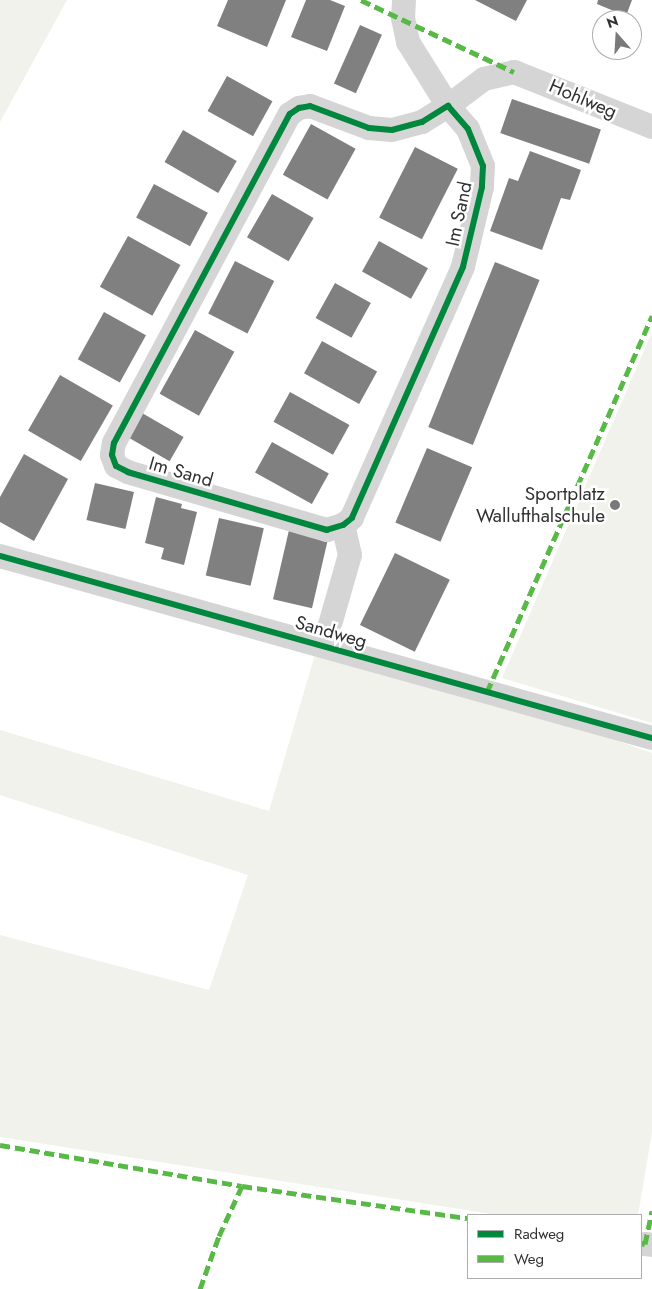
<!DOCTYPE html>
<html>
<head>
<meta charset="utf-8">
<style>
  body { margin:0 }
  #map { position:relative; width:652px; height:1289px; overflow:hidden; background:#fff; font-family:Jost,sans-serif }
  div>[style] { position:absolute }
  .green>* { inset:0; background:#f0f2eb }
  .building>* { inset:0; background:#808080; transform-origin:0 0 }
  .street>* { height:24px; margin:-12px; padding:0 12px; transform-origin:12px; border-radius:12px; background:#d5d5d5 }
  .quiet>* { height:5px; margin-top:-2.5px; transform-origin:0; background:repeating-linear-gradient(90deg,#58b947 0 10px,transparent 0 15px) }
  .cycleway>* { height:6px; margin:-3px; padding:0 3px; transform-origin:3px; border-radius:3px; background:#00873e }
  .dots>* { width:14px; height:14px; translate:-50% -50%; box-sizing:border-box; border:2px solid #fff; border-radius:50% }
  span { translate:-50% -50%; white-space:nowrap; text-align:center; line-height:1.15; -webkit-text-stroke:5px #fff; paint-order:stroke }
  .street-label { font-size:19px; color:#313131 }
  .poi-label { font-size:19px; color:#313131 }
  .right { translate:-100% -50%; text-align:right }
  .legend { position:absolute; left:467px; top:1214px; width:175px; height:65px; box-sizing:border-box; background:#fff; border:1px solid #adadad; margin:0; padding:6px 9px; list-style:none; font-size:15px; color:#313131 }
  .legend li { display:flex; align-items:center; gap:10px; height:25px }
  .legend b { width:25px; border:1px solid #adadad }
  .north { position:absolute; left:592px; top:10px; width:50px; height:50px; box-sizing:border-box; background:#fff; border:1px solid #adadad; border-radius:50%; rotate:341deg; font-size:14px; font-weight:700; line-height:20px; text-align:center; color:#313131 }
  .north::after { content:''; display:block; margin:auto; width:18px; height:22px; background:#797979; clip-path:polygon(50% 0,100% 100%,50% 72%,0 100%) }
</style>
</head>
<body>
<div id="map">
  <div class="green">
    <i style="clip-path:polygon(0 0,67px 0,0 122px)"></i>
    <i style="clip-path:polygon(652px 332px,652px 723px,502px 678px)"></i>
    <i style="clip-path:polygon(316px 651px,553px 718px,652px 753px,652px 1132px,638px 1215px,498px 1215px,0 1137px,0 935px,209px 990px,248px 875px,0 795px,0 730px,269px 811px)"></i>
  </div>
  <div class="building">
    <i style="clip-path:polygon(228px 0,286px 0,267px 47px,217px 26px)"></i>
    <i style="clip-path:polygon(306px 0,330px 0,345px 6px,327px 51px,291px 37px)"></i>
    <i style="clip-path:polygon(475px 0,527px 0,516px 21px)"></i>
    <i style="clip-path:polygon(598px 0,632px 0,626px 16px,597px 4px)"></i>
    <i style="left:360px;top:25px;width:24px;height:64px;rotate:24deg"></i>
    <i style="left:227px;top:76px;width:52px;height:40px;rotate:29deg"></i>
    <i style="left:512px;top:99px;width:94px;height:36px;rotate:19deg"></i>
    <i style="left:311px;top:124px;width:51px;height:58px;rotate:29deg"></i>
    <i style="left:183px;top:130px;width:62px;height:37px;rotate:30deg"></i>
    <i style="left:415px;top:147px;width:48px;height:79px;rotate:27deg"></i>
    <i style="clip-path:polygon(530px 151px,581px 170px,570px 200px,561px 198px,542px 250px,490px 231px,509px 178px,518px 181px)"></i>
    <i style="left:154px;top:184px;width:61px;height:38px;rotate:28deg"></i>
    <i style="left:272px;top:194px;width:48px;height:50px;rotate:30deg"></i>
    <i style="left:128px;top:236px;width:60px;height:58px;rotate:29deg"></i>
    <i style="left:379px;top:241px;width:56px;height:35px;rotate:29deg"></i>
    <i style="left:235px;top:261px;width:44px;height:59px;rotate:27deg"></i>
    <i style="left:495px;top:262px;width:48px;height:178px;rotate:22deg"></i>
    <i style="left:335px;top:283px;width:41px;height:40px;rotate:29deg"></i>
    <i style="left:104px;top:312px;width:48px;height:54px;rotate:29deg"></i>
    <i style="left:195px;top:330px;width:45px;height:73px;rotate:29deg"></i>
    <i style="left:322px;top:341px;width:63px;height:37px;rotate:29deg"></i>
    <i style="left:60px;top:375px;width:61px;height:64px;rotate:30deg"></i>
    <i style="left:290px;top:392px;width:68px;height:34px;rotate:29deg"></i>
    <i style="left:142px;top:413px;width:48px;height:28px;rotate:30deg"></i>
    <i style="left:272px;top:442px;width:65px;height:35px;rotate:29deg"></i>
    <i style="left:427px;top:448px;width:49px;height:81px;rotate:23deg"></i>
    <i style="clip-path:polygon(24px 454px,68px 479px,34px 541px,0 522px,0 497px)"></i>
    <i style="left:95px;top:483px;width:40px;height:38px;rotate:13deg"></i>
    <i style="clip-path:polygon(156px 497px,182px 504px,181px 508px,197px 512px,184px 565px,161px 559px,164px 548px,145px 543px)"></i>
    <i style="left:219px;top:518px;width:46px;height:59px;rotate:13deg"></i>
    <i style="left:289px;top:530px;width:40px;height:71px;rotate:13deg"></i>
    <i style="left:395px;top:553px;width:61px;height:80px;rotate:26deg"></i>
  </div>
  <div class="street">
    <i style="left:404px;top:0;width:18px;rotate:93deg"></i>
    <i style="left:403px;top:18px;width:25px;rotate:78deg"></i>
    <i style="left:408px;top:42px;width:75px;rotate:58deg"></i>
    <i style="left:448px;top:106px;width:45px;rotate:-36.9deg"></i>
    <i style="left:484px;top:79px;width:31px;rotate:-13deg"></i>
    <i style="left:514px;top:72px;width:149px;rotate:21.7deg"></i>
    <i style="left:310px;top:106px;width:63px;rotate:20.4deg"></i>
    <i style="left:369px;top:128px;width:23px;rotate:5deg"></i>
    <i style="left:392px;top:130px;width:31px;rotate:-15deg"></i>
    <i style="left:422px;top:122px;width:31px;rotate:-32deg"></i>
    <i style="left:448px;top:106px;width:30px;rotate:49deg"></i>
    <i style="left:468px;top:129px;width:40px;rotate:68deg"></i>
    <i style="left:483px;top:166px;width:21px;rotate:93deg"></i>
    <i style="left:482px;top:187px;width:82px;rotate:103.4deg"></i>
    <i style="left:463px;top:267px;width:274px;rotate:113.9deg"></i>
    <i style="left:352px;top:518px;width:11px;rotate:142deg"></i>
    <i style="left:343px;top:525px;width:17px;rotate:163deg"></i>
    <i style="left:327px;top:530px;width:207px;rotate:-163.8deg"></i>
    <i style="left:128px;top:472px;width:13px;rotate:-153deg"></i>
    <i style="left:116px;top:466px;width:12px;rotate:-110deg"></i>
    <i style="left:112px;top:455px;width:12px;rotate:-81deg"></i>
    <i style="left:114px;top:443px;width:373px;rotate:-61.9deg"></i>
    <i style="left:290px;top:114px;width:11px;rotate:-34deg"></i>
    <i style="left:299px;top:108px;width:11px;rotate:-10deg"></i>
    <i style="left:0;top:556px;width:677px;rotate:15.6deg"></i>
    <i style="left:327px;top:635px;width:83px;rotate:-74deg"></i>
    <i style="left:350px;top:555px;width:31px;rotate:-103deg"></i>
    <i style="left:645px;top:1244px;width:7px;rotate:8deg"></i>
  </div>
  <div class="quiet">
    <i style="left:361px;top:0;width:169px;rotate:25.2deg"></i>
    <i style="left:487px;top:692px;width:411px;rotate:-66.3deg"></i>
    <i style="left:0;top:1145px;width:245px;rotate:9.6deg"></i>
    <i style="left:242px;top:1186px;width:228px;rotate:8.1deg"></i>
    <i style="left:641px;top:1243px;width:4px;rotate:14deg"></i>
    <i style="left:645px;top:1244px;width:34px;rotate:-78deg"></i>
    <i style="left:200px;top:1289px;width:56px;rotate:-70.3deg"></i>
    <i style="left:219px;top:1236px;width:55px;rotate:-65.3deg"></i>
  </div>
  <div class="cycleway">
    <i style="left:310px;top:106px;width:63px;rotate:20.4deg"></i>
    <i style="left:369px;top:128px;width:23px;rotate:5deg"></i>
    <i style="left:392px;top:130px;width:31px;rotate:-15deg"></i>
    <i style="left:422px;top:122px;width:31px;rotate:-32deg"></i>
    <i style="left:448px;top:106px;width:30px;rotate:49deg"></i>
    <i style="left:468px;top:129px;width:40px;rotate:68deg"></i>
    <i style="left:483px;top:166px;width:21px;rotate:93deg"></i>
    <i style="left:482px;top:187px;width:82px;rotate:103.4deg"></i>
    <i style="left:463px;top:267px;width:274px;rotate:113.9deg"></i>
    <i style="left:352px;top:518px;width:11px;rotate:142deg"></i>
    <i style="left:343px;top:525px;width:17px;rotate:163deg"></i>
    <i style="left:327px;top:530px;width:207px;rotate:-163.8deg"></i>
    <i style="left:128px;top:472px;width:13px;rotate:-153deg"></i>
    <i style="left:116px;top:466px;width:12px;rotate:-110deg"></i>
    <i style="left:112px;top:455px;width:12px;rotate:-81deg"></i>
    <i style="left:114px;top:443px;width:373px;rotate:-61.9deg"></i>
    <i style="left:290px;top:114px;width:11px;rotate:-34deg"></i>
    <i style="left:299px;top:108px;width:11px;rotate:-10deg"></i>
    <i style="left:0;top:556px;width:677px;rotate:15.6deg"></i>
  </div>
  <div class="dots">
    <i style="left:615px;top:505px;background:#797979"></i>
  </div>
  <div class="street-label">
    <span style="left:583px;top:99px;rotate:23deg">Hohlweg</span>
    <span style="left:459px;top:214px;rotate:-78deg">Im Sand</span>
    <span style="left:181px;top:472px;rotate:16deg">Im Sand</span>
    <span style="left:331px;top:632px;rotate:16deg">Sandweg</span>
  </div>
  <div class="poi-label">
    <span class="right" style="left:605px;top:505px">Sportplatz<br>Wallufthalschule</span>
  </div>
  <ul class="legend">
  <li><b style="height:6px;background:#00873e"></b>Radweg</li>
  <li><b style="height:6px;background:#58b947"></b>Weg</li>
  </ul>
  <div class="north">N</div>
</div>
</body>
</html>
